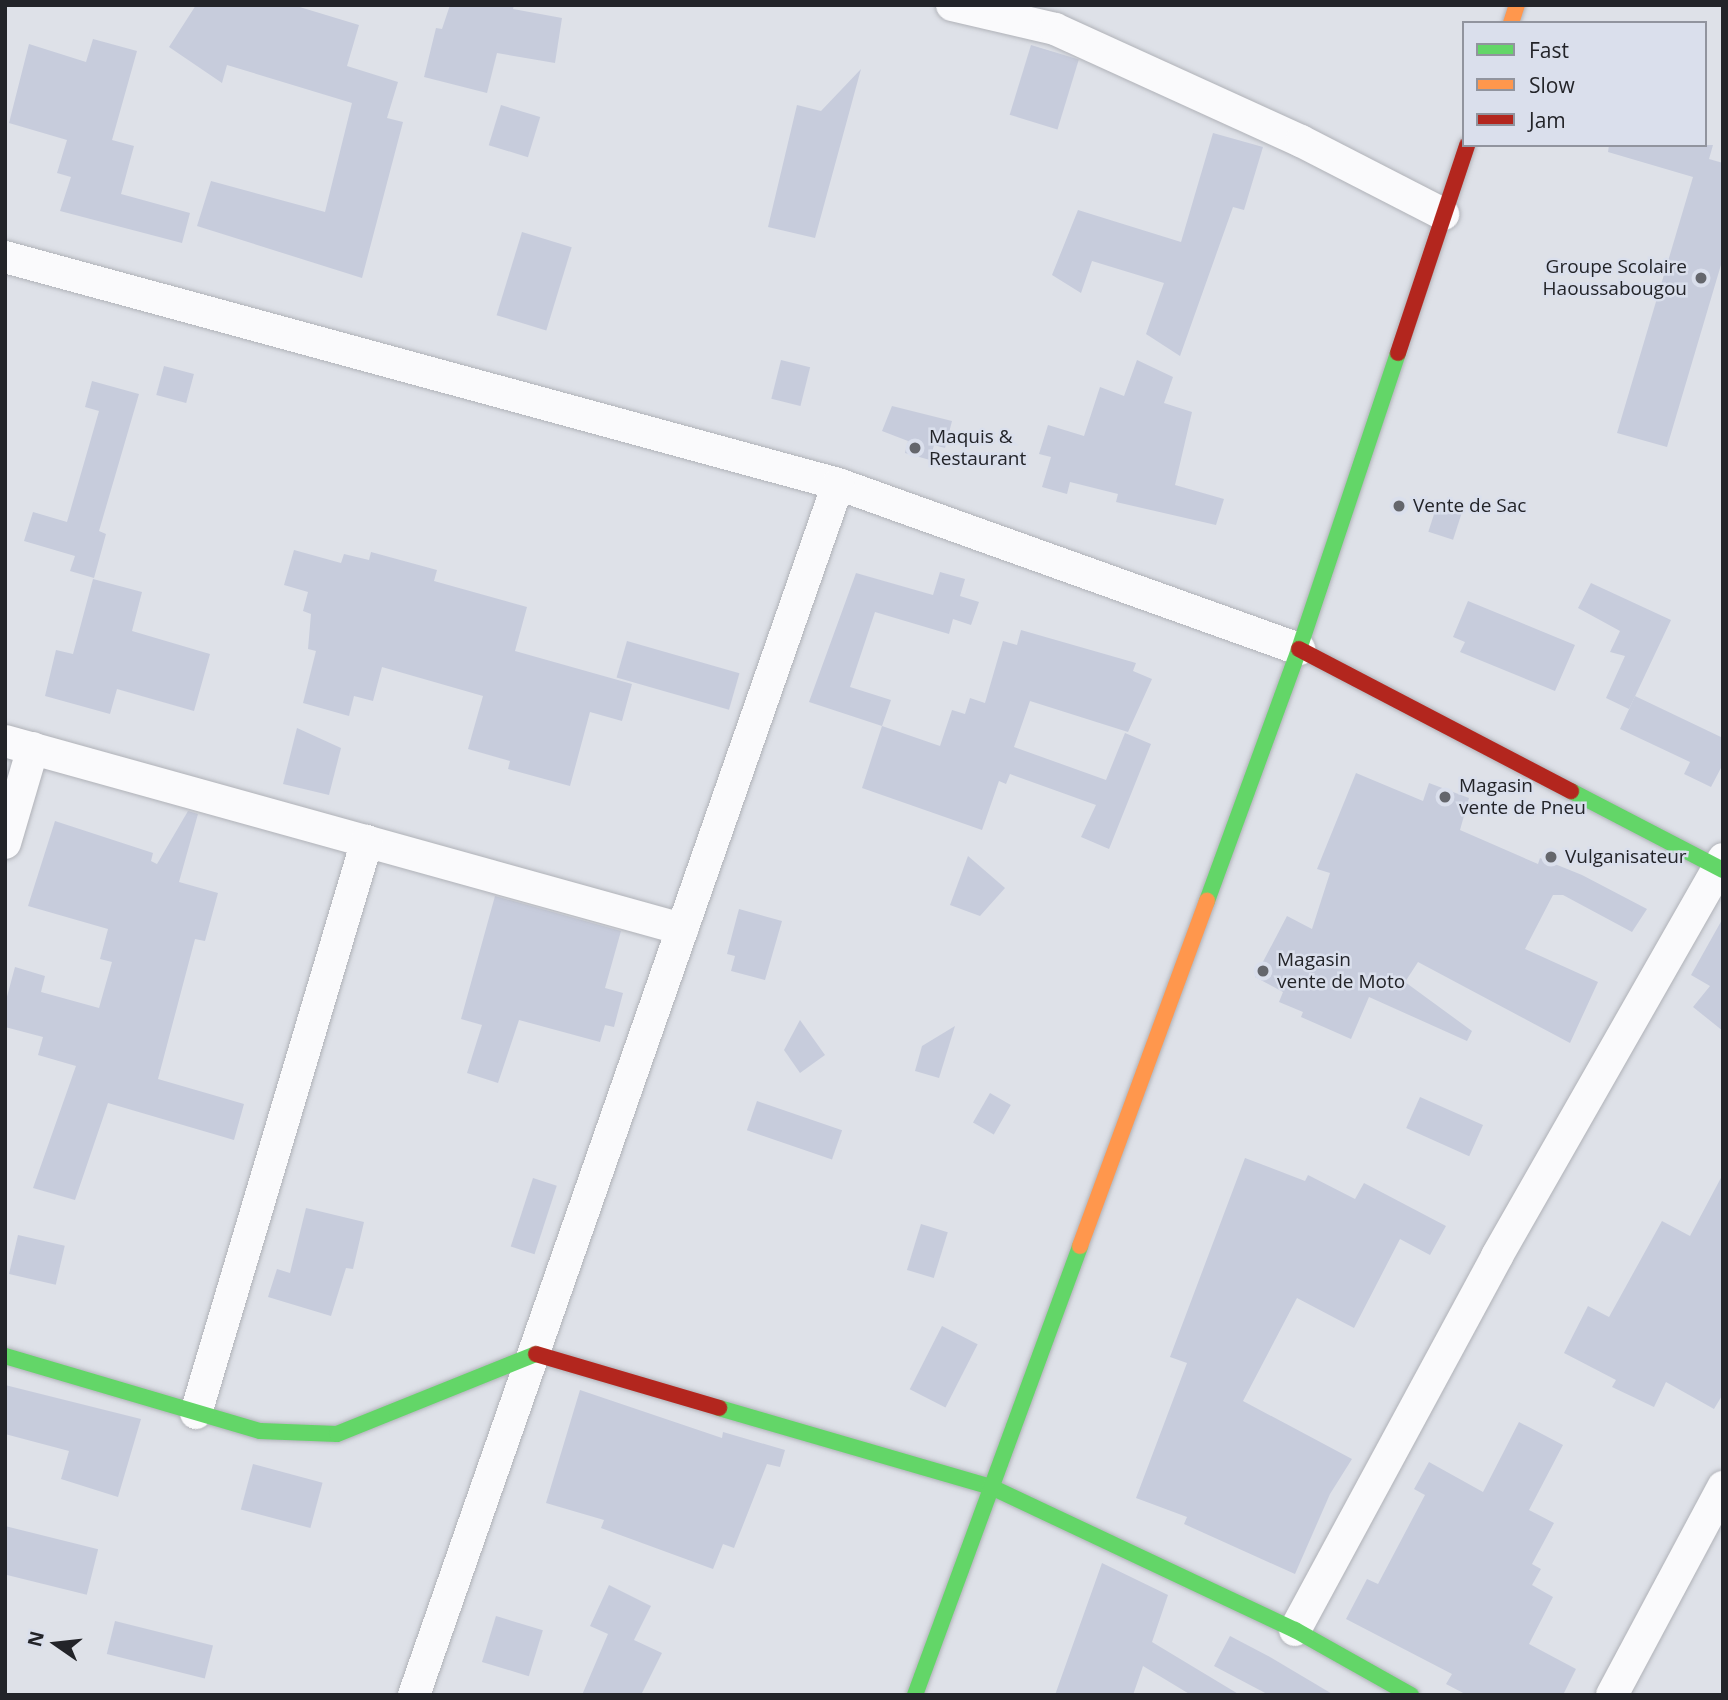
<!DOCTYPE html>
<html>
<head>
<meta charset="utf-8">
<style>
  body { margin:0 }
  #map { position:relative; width:1728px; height:1700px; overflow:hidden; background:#dee1e8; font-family:"Open Sans",sans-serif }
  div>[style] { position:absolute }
  .building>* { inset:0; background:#c7ccdc; transform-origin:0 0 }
  .roads { filter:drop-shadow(0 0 2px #b0b2b8) drop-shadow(0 0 2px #b0b2b8) }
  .street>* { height:32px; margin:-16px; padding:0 16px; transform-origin:16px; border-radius:16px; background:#fafafc }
  .fast>* { height:16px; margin:-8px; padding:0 8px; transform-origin:8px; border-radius:8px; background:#63d668 }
  .slow>* { height:16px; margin:-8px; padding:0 8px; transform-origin:8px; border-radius:8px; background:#ff974d }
  .jam>* { height:16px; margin:-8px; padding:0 8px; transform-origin:8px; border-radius:8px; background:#b3261e }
  .dots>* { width:19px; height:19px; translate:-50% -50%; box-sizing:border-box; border:4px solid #dadfec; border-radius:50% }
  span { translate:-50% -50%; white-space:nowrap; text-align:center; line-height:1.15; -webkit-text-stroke:5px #dadfec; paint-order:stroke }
  .poi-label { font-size:19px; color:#232429 }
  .right { translate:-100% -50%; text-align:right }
  .left { translate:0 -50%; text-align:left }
  .frame { position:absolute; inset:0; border:7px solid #232429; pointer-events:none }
  .legend { position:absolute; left:1462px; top:21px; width:245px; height:126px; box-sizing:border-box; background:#dadfec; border:2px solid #91949e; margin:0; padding:9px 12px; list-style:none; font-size:21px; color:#232429 }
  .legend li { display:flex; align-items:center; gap:14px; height:35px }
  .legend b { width:35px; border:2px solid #91949e }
  .north { position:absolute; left:21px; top:1609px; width:70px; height:70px; -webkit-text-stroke:5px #dadfec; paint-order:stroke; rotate:284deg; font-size:19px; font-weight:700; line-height:28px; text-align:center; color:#232429 }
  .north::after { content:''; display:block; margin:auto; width:24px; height:32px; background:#232429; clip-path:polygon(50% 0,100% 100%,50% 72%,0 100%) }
</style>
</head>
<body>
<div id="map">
  <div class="building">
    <i style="clip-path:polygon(196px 5px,293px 5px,359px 25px,347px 66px,398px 82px,387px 118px,403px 122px,362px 278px,197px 226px,211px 181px,325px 212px,352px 103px,227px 65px,222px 83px,169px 47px)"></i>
    <i style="clip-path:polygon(450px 5px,514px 5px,513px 9px,562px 18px,555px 63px,497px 53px,487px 93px,424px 77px,436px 28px,442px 29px)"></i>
    <i style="clip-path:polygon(93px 39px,137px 51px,112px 140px,134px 146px,121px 194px,190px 213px,182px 243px,60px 211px,71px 177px,57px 173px,67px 140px,9px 123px,29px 44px,86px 62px)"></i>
    <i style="left:1031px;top:45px;width:50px;height:73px;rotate:17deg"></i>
    <i style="clip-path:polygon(861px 69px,815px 238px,768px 227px,797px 105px,821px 111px)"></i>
    <i style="left:501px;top:105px;width:41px;height:42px;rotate:17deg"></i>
    <i style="clip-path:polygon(1213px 133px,1263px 147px,1244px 210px,1233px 207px,1180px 356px,1146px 334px,1164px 283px,1092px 261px,1081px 293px,1052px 275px,1078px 210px,1181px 242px)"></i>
    <i style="clip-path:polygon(1609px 145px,1713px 145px,1709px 159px,1723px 163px,1723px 258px,1667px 447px,1617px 433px,1693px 177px,1608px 152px)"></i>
    <i style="left:522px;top:232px;width:52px;height:87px;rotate:17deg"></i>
    <i style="left:781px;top:360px;width:30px;height:40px;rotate:14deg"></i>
    <i style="clip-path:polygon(1137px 360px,1173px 377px,1164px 403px,1192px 412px,1175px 485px,1224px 499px,1216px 525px,1116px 502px,1118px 494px,1070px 482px,1067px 494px,1042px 487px,1051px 457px,1039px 454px,1048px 425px,1084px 436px,1100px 387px,1124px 396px)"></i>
    <i style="left:164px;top:366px;width:31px;height:30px;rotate:15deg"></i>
    <i style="clip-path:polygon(92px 381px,139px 394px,99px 531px,106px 534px,94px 578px,70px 571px,75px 556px,24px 541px,33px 512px,67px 522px,99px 411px,85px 407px)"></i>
    <i style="clip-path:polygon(892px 406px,952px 421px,945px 448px,934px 445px,930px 460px,905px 453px,908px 441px,882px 431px)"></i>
    <i style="left:1437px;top:505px;width:26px;height:28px;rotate:18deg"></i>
    <i style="clip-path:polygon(294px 550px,341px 563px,344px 554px,369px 560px,371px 552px,437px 570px,434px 581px,527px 607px,515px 651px,632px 684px,622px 721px,590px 712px,570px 786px,508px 769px,510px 761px,468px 749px,483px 696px,382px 667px,373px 701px,354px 696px,349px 716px,303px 703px,316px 651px,308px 649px,311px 614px,303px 611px,308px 592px,284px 585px)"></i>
    <i style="clip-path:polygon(940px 572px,965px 579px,960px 596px,979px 602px,971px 625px,953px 619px,949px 634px,875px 612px,850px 687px,891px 700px,882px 726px,809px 702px,856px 573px,933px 595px)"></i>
    <i style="clip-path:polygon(93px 579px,142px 592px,132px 631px,210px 654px,194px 711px,117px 689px,110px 714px,45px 696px,56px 650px,73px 654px)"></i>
    <i style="clip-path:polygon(1591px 583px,1671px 620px,1629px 709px,1606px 698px,1625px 656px,1610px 652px,1620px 631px,1578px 608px)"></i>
    <i style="clip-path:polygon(1468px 601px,1575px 645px,1555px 691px,1460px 652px,1465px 642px,1453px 637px)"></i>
    <i style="clip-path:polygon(1021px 630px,1136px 663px,1133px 671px,1152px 679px,1128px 732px,1030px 701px,1014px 747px,1106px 780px,1125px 733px,1151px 744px,1109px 849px,1081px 837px,1096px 805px,1010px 774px,1006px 784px,999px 781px,982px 830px,862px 788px,882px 726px,940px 746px,952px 710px,965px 714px,970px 698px,985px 703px,1003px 641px,1017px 645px)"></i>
    <i style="left:627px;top:641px;width:117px;height:38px;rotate:16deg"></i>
    <i style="clip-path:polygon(1635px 696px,1723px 738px,1723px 764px,1711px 787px,1684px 774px,1690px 762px,1620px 729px)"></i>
    <i style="clip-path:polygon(297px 728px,341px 748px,329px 795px,283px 784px)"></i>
    <i style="clip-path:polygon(1356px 773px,1423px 801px,1429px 783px,1469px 798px,1460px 830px,1538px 864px,1540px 858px,1582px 875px,1647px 909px,1632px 932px,1563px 895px,1553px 895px,1525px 949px,1598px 982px,1570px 1043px,1418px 962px,1405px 982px,1472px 1031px,1467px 1041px,1369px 997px,1351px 1039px,1301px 1017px,1303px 1012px,1279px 1002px,1283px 992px,1255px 977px,1287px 916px,1312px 929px,1330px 873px,1317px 869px)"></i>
    <i style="clip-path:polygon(188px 811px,198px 814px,179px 882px,218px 893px,205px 941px,195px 939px,158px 1079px,244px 1104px,234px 1140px,108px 1103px,75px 1200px,33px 1188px,76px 1066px,38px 1055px,43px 1037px,5px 1027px,5px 1004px,15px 967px,45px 976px,41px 992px,99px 1008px,112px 962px,100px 959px,108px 929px,28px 906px,55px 821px,153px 853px,151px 861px,157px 864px)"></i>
    <i style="clip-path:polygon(968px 856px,1005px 888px,980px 916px,950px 905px)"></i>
    <i style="clip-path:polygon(495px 896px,621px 931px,605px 988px,623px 993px,614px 1027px,605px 1025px,600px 1042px,519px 1020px,498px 1083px,467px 1073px,482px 1025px,461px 1019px)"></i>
    <i style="clip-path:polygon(739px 909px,782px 921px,765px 980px,731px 971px,735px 956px,727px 954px)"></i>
    <i style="clip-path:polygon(1723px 918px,1723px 1031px,1693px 1007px,1710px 986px,1691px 975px)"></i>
    <i style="clip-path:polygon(800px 1020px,825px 1055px,800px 1073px,784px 1050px)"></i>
    <i style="clip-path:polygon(955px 1026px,939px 1078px,915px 1071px,922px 1046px)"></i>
    <i style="left:990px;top:1093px;width:24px;height:34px;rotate:30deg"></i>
    <i style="left:1420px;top:1097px;width:69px;height:34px;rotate:24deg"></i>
    <i style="left:757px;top:1101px;width:90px;height:31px;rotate:19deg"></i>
    <i style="clip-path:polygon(1245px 1158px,1305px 1181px,1308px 1175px,1355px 1199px,1364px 1183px,1446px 1226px,1430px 1255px,1400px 1239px,1354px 1328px,1297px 1298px,1243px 1401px,1352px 1459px,1330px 1494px,1295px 1574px,1184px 1524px,1187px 1517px,1136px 1498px,1187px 1363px,1170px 1357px)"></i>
    <i style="clip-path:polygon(1723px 1174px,1723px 1394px,1714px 1409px,1666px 1382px,1654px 1407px,1612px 1387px,1616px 1380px,1564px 1353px,1588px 1306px,1609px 1317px,1662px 1221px,1690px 1236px)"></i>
    <i style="left:533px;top:1178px;width:25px;height:72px;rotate:18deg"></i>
    <i style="clip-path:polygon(306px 1208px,364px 1222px,353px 1269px,346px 1268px,331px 1316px,268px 1297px,277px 1269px,290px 1273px)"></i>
    <i style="left:921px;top:1224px;width:28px;height:48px;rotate:17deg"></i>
    <i style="left:18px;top:1235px;width:48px;height:40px;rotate:13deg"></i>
    <i style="left:942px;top:1326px;width:40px;height:71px;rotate:27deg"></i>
    <i style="clip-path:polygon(5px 1385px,141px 1419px,118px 1497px,61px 1479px,69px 1451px,5px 1434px)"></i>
    <i style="clip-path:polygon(580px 1390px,722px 1438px,723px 1432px,785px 1450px,780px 1467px,767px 1464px,734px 1548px,723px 1544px,713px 1569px,601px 1528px,604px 1520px,546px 1503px)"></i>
    <i style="clip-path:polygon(1519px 1422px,1563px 1445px,1529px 1510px,1554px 1523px,1532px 1564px,1541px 1569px,1532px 1585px,1553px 1597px,1529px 1644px,1576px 1669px,1563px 1695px,1467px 1695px,1446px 1684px,1452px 1674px,1346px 1619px,1367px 1579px,1378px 1584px,1425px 1495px,1414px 1489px,1429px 1462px,1483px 1492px)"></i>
    <i style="left:253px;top:1464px;width:72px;height:47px;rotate:15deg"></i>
    <i style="left:5px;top:1526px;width:96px;height:47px;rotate:14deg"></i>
    <i style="clip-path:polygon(1102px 1563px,1168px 1595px,1152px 1642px,1240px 1695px,1191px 1695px,1143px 1666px,1133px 1695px,1055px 1695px)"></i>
    <i style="clip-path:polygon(609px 1585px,651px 1606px,634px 1640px,662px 1653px,641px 1695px,582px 1695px,608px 1634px,590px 1626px)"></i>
    <i style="left:496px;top:1616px;width:49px;height:48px;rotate:17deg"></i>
    <i style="left:115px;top:1621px;width:101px;height:34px;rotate:14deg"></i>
    <i style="clip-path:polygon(1230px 1636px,1270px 1657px,1334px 1695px,1269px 1695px,1214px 1666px)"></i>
  </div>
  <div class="roads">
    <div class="street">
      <i style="left:952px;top:5px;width:106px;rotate:13.1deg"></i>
      <i style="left:1055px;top:29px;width:270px;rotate:24.5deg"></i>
      <i style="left:1301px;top:141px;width:160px;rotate:27.2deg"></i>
      <i style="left:5px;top:257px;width:863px;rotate:15.24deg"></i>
      <i style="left:838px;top:484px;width:490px;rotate:19.7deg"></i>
      <i style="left:5px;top:741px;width:703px;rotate:15.52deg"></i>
      <i style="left:5px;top:843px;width:99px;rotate:-73.6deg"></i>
      <i style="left:196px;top:1413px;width:597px;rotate:-73.36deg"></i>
      <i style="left:1295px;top:1630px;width:425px;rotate:-61.6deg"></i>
      <i style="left:1497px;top:1256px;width:457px;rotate:-60.3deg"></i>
      <i style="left:414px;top:1695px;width:1283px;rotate:-70.7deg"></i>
      <i style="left:1612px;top:1695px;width:236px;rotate:-61.9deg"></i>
    </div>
    <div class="fast">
      <i style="left:1571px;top:791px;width:171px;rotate:27.5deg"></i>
      <i style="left:1207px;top:901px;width:268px;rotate:-69.9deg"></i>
      <i style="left:1299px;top:649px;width:312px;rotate:-71.5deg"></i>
      <i style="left:5px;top:1356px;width:266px;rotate:16.4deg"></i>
      <i style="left:260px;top:1431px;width:77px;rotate:2.2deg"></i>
      <i style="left:337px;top:1434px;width:214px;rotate:-21.9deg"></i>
      <i style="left:719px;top:1408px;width:283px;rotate:16.2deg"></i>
      <i style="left:991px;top:1487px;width:336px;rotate:25.2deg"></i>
      <i style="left:1295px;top:1630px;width:133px;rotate:29.3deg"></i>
      <i style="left:915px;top:1695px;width:478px;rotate:-69.8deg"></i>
    </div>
    <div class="slow">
      <i style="left:1511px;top:23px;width:19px;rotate:-72deg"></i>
      <i style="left:1080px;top:1246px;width:368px;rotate:-69.8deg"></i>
    </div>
    <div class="jam">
      <i style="left:1398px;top:353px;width:219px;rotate:-71.6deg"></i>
      <i style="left:1299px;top:649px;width:307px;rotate:27.6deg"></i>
      <i style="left:536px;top:1354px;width:191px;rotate:16.4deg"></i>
    </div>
  </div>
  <div class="dots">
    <i style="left:1701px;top:278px;background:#64666c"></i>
    <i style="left:915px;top:448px;background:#64666c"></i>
    <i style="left:1399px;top:506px;background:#64666c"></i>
    <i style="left:1445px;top:797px;background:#64666c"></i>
    <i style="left:1551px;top:857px;background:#64666c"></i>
    <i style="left:1263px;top:971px;background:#64666c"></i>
  </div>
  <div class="poi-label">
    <span class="right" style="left:1687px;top:278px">Groupe Scolaire<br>Haoussabougou</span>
    <span class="left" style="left:929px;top:448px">Maquis &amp;<br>Restaurant</span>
    <span class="left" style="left:1413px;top:506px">Vente de Sac</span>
    <span class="left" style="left:1459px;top:797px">Magasin<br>vente de Pneu</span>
    <span class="left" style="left:1565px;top:857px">Vulganisateur</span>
    <span class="left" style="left:1277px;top:971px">Magasin<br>vente de Moto</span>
  </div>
  <div class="frame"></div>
  <ul class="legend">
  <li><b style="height:9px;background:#63d668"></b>Fast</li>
  <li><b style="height:9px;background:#ff974d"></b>Slow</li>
  <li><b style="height:9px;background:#b3261e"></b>Jam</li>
  </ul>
  <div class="north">N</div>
</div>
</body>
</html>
